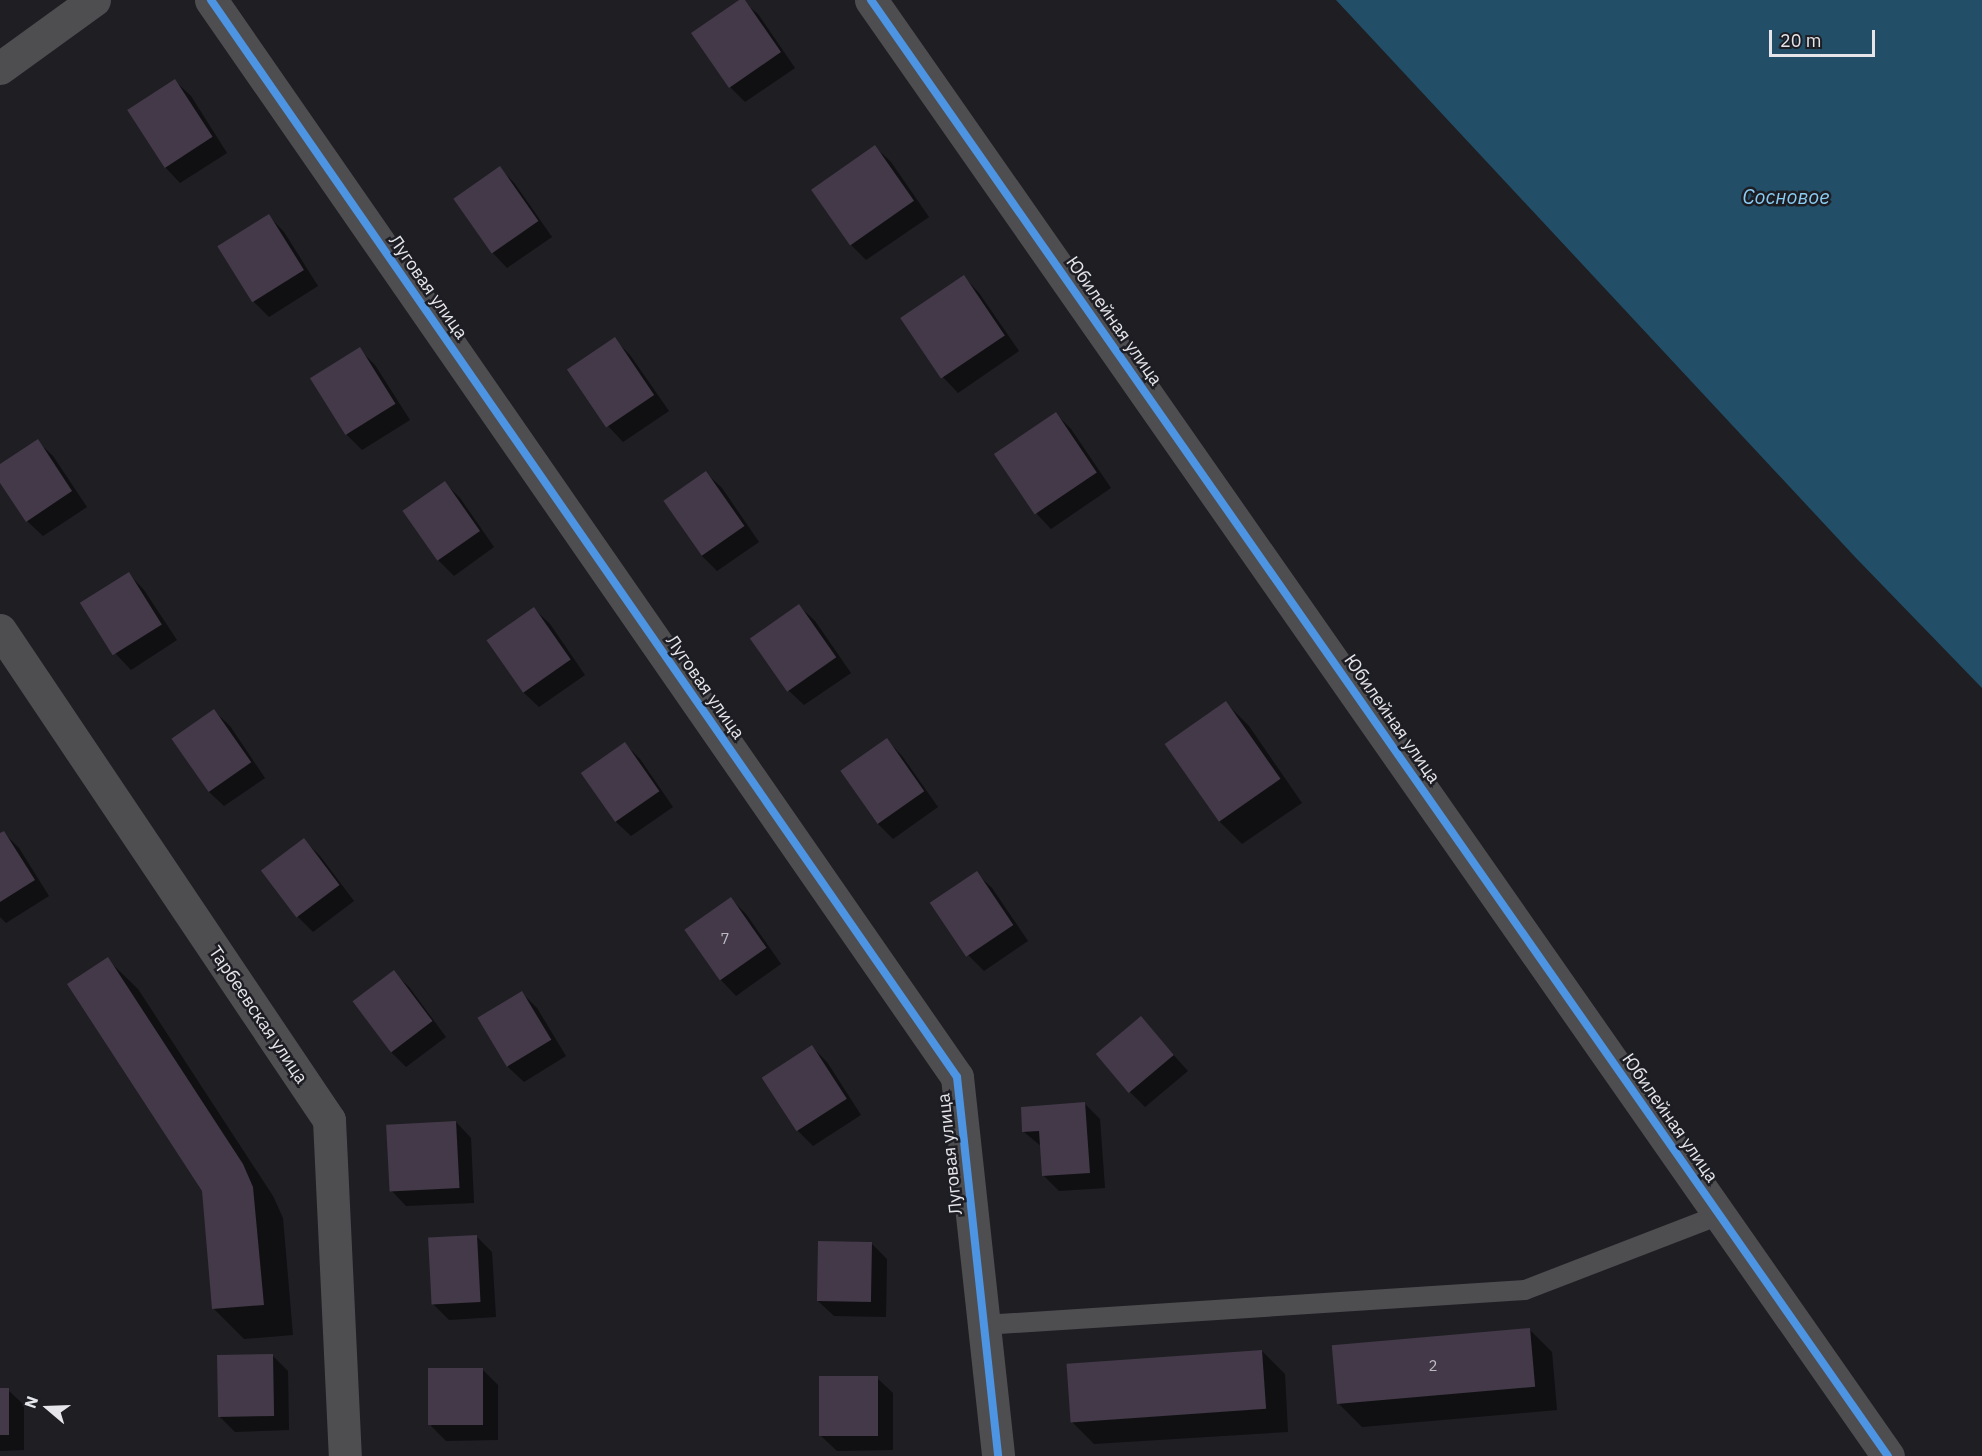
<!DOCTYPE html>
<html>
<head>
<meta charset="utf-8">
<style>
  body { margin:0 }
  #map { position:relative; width:1982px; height:1456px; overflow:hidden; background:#1e1e23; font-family:"IBM Plex Sans",sans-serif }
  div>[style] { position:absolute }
  .water>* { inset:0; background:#224f67 }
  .shadow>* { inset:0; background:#0007 }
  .building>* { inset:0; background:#433948; transform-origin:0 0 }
  .service>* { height:20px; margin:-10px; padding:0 10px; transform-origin:10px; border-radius:10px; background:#4e4e51 }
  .minor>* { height:33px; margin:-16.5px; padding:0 16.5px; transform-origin:16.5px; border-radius:16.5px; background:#4e4e51 }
  .cycleway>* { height:8px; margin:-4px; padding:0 4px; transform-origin:4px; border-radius:4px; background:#4d94e3 }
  span { translate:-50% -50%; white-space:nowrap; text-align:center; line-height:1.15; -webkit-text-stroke:5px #1d1d24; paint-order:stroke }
  .number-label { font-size:15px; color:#bcbac2 }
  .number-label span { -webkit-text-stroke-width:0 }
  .street-label { font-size:18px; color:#e5e5ea }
  .water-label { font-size:20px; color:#8acdf4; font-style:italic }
  .north { position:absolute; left:18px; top:1378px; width:60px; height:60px; -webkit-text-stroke:4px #1d1d24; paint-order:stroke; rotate:289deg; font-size:16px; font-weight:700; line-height:24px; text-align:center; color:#e5e5ea }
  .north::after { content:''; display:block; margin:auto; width:21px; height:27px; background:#e5e5ea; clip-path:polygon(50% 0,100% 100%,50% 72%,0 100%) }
  .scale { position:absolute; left:1769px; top:30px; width:106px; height:27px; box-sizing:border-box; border:3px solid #e5e5ea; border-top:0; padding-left:8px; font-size:18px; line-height:21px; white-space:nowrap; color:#e5e5ea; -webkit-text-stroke:4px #1d1d24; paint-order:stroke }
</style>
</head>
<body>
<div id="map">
  <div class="water">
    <i style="clip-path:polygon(1336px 0,1982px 0,1982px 688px,1856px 558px)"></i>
  </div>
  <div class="shadow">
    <i style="clip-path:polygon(741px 0,758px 14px,795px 68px,745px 102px,730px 87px)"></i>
    <i style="clip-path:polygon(175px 81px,191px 96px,227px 153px,180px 183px,165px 167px,129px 110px)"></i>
    <i style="clip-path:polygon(875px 147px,891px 162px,929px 217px,866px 260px,851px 245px,813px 190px)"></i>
    <i style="clip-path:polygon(500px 168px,515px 184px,552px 237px,507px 268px,492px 252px,455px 199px)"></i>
    <i style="clip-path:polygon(269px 216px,284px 232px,318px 286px,269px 317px,254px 302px)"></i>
    <i style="clip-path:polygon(964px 277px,979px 293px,1019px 351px,958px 393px,943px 377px)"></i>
    <i style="clip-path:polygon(614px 339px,630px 355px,669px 411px,623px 442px,608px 426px,569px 370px)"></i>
    <i style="clip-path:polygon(359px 349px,375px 365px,410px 420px,362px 450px,347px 435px)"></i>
    <i style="clip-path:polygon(1056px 414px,1071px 429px,1111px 488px,1051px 529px,1036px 513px,996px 455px)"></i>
    <i style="clip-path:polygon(37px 441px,53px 456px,87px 507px,43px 536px,27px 521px,0 480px,0 466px)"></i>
    <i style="clip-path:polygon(706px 473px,722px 488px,759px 542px,717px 571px,702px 556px)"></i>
    <i style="clip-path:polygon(445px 483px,460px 498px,494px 547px,454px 576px,438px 560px,404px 511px)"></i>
    <i style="clip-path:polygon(129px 574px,144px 590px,177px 640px,131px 670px,116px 654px)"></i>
    <i style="clip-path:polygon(799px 606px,815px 621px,851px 673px,804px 705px,788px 690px)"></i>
    <i style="clip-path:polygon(534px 609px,550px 624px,585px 675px,539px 707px,523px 692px)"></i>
    <i style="clip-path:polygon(1226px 703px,1249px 726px,1302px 803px,1242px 844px,1219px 821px)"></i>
    <i style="clip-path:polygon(214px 711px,230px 726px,265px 778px,224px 806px,208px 791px)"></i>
    <i style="clip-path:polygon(887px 740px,902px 756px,938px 807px,893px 839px,877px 823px,842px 772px)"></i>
    <i style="clip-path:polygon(625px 744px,640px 759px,673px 807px,631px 836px,615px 821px)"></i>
    <i style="clip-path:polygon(4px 833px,19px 848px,49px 896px,6px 923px,0 917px,0 835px)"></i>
    <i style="clip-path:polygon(304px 840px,320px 856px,354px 901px,313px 932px,298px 917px,263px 872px)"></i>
    <i style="clip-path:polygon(976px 873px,992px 888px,1028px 941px,984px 971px,968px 955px,933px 904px)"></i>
    <i style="clip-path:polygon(731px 899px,746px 914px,781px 964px,736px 996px,721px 980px)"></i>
    <i style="clip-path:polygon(107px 959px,138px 989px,273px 1196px,283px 1218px,293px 1335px,244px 1339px,214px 1309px,204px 1191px)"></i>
    <i style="clip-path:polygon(394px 972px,409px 987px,446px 1037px,406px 1067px,390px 1051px,353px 1001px)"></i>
    <i style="clip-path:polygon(522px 993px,537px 1008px,566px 1056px,524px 1082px,508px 1067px)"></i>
    <i style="clip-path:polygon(1141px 1019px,1188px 1071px,1145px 1107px,1130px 1092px)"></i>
    <i style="clip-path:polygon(812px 1047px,827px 1062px,861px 1115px,813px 1146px,798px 1131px)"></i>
    <i style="clip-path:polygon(1085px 1104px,1100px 1119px,1105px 1188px,1059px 1191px,1043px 1175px,1042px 1147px,1024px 1132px)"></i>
    <i style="clip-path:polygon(456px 1122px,471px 1138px,474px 1203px,406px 1206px,391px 1190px)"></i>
    <i style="clip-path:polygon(476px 1236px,492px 1252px,496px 1317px,449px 1320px,433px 1304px)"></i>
    <i style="clip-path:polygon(872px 1244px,887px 1259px,886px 1317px,834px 1316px,818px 1301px)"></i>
    <i style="clip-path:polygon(1529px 1329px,1552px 1352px,1557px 1410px,1362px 1427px,1339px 1404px)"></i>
    <i style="clip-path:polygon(1262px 1351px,1285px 1374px,1288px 1432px,1094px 1444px,1071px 1421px)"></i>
    <i style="clip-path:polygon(272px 1355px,288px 1371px,289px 1430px,235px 1432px,219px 1416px)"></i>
    <i style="clip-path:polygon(483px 1370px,498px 1385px,498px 1440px,446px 1441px,431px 1426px)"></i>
    <i style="clip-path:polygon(877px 1378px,893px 1393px,893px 1450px,837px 1451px,821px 1436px)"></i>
    <i style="clip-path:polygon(0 1390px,8px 1390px,24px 1405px,24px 1450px,0 1451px)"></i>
  </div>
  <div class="building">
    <i style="clip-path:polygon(739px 0,745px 0,781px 52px,729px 88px,691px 33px)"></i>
    <i style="left:175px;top:79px;width:69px;height:57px;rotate:57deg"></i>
    <i style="left:875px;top:145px;width:68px;height:78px;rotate:55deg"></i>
    <i style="left:500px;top:166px;width:67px;height:57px;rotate:55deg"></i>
    <i style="left:269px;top:214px;width:66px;height:61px;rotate:58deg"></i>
    <i style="left:964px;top:275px;width:73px;height:77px;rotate:56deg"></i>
    <i style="left:615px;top:337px;width:70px;height:58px;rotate:56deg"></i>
    <i style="left:360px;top:347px;width:67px;height:59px;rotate:58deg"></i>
    <i style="left:1056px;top:412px;width:73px;height:75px;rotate:56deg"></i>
    <i style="clip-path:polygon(38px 439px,72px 491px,26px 522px,0 483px,0 464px)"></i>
    <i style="left:706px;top:471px;width:67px;height:52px;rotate:55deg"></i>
    <i style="left:445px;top:481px;width:61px;height:52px;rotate:55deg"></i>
    <i style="left:129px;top:572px;width:62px;height:58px;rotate:58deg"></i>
    <i style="left:799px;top:604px;width:65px;height:60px;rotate:55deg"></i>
    <i style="left:534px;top:607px;width:64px;height:58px;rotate:55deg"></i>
    <i style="left:1226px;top:701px;width:95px;height:75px;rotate:55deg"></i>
    <i style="left:214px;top:709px;width:65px;height:52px;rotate:55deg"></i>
    <i style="left:887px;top:738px;width:65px;height:57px;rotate:55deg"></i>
    <i style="left:625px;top:742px;width:60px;height:54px;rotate:55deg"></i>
    <i style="clip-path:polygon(4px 831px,35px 880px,0 902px,0 833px)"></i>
    <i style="left:304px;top:838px;width:59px;height:54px;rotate:53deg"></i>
    <i style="left:977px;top:871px;width:65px;height:57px;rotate:56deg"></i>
    <i style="left:731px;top:897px;width:62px;height:57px;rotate:55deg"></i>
    <i style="clip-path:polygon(108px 957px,243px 1164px,253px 1187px,264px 1305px,212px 1309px,202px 1191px,67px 984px)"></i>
    <i style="left:394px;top:970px;width:64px;height:52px;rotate:53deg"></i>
    <i style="left:522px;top:991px;width:57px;height:52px;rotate:59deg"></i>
    <i style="left:1141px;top:1016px;width:51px;height:59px;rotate:50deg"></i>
    <i style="left:812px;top:1045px;width:64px;height:60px;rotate:57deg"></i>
    <i style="clip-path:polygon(1085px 1102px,1090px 1173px,1042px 1176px,1039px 1131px,1022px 1132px,1021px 1107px)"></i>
    <i style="left:456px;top:1121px;width:67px;height:70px;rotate:87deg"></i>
    <i style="left:477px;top:1235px;width:67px;height:49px;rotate:87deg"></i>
    <i style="left:818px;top:1241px;width:54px;height:60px;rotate:1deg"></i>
    <i style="left:1530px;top:1328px;width:59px;height:199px;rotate:85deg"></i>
    <i style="left:1262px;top:1350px;width:59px;height:196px;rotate:86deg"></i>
    <i style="left:273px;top:1354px;width:62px;height:56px;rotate:89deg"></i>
    <i style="left:483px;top:1368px;width:57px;height:55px;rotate:90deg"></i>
    <i style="left:819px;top:1376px;width:59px;height:60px"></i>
    <i style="left:9px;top:1388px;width:47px;height:9px;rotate:90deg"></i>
  </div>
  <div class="service">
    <i style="left:984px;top:1325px;width:542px;rotate:-3.7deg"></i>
    <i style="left:1525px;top:1290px;width:208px;rotate:-21.1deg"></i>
  </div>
  <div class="minor">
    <i style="left:211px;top:0;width:1310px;rotate:55.29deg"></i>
    <i style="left:957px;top:1077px;width:381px;rotate:83.8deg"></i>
    <i style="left:871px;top:0;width:1776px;rotate:55.07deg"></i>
    <i style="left:0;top:68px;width:116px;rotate:-35.9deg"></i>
    <i style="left:0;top:630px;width:590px;rotate:56.12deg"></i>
    <i style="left:329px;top:1120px;width:336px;rotate:87.3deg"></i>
  </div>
  <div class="cycleway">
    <i style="left:211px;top:0;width:1310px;rotate:55.29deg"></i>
    <i style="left:957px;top:1077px;width:381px;rotate:83.8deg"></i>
    <i style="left:871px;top:0;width:1776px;rotate:55.07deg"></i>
  </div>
  <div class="number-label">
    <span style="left:725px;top:939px">7</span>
    <span style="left:1433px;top:1366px">2</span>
  </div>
  <div class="street-label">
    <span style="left:428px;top:287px;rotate:55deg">Луговая улица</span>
    <span style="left:1114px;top:321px;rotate:55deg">Юбилейная улица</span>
    <span style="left:705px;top:687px;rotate:55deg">Луговая улица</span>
    <span style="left:1392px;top:719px;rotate:55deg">Юбилейная улица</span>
    <span style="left:258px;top:1015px;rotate:56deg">Тарбеевская улица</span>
    <span style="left:1670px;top:1118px;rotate:55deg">Юбилейная улица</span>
    <span style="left:950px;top:1154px;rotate:-96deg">Луговая улица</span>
  </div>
  <div class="water-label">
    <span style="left:1786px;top:196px">Сосновое</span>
  </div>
  <div class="north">N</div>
  <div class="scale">20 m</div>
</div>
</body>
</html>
